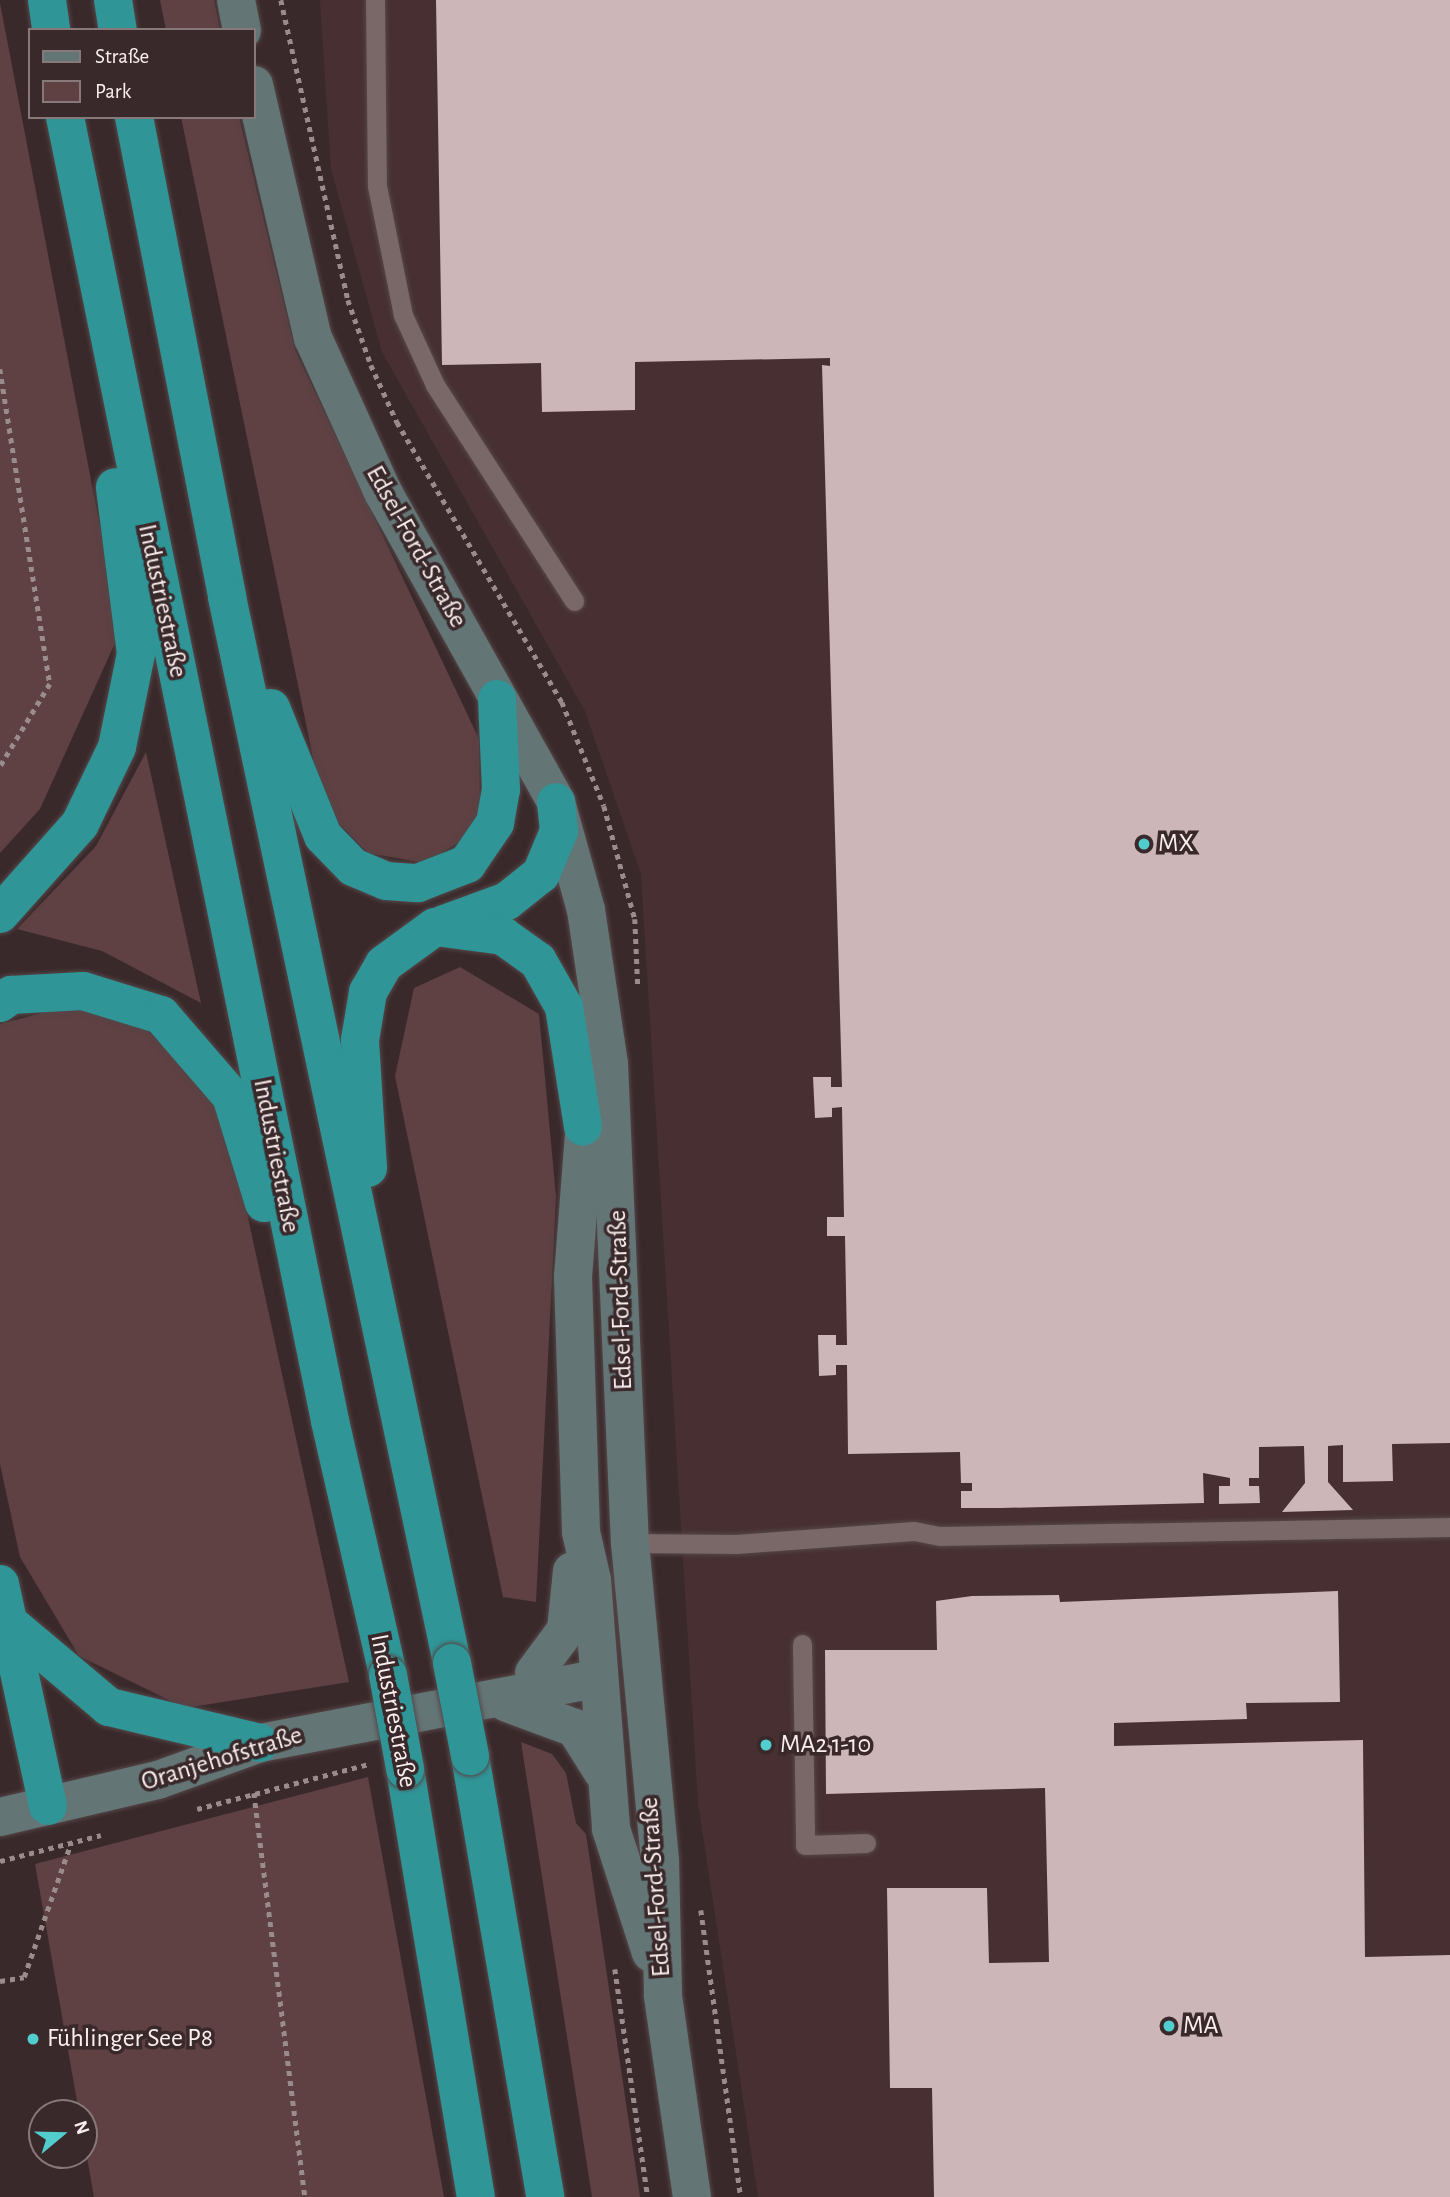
<!DOCTYPE html>
<html>
<head>
<meta charset="utf-8">
<style>
  body { margin:0 }
  #map { position:relative; width:1450px; height:2197px; overflow:hidden; background:#3a292b; font-family:"Alegreya Sans",sans-serif }
  div>[style] { position:absolute }
  .built>* { inset:0; background:#483032 }
  .green>* { inset:0; background:#5f4043 }
  .building>* { inset:0; background:#ccb6b7 }
  .path>* { height:4.5px; margin-top:-2.25px; transform-origin:0; background:repeating-linear-gradient(90deg,#9a8c8d 0 5px,transparent 0 10px) }
  .roads { filter:drop-shadow(0 0 2px #544748) drop-shadow(0 0 2px #544748) }
  .lane>* { height:19px; margin:-9.5px; padding:0 9.5px; transform-origin:9.5px; border-radius:9.5px; background:#7a6768 }
  .secondary>* { height:38px; margin:-19px; padding:0 19px; transform-origin:19px; border-radius:19px; background:#647576 }
  .highway>* { height:38px; margin:-19px; padding:0 19px; transform-origin:19px; border-radius:19px; background:#2f9597 }
  .bridges { filter:drop-shadow(0 0 2px #544748) drop-shadow(0 0 2px #544748) }
  .highway-bridge>* { height:38px; margin:-19px; padding:0 19px; transform-origin:19px; border-radius:19px; background:#2f9597 }
  .dots>* { width:19px; height:19px; translate:-50% -50%; box-sizing:border-box; border:4px solid #3a292b; border-radius:50% }
  span { translate:-50% -50%; white-space:nowrap; text-align:center; line-height:1.15; -webkit-text-stroke:7px #3a292b; paint-order:stroke }
  .street-label { font-size:26px; color:#faeeef }
  .poi-label { font-size:26px; color:#faeeef }
  .left { translate:0 -50%; text-align:left }
  .legend { position:absolute; left:28px; top:28px; width:228px; height:91px; box-sizing:border-box; background:#3a292b; border:2px solid #877879; margin:0; padding:9px 12px; list-style:none; font-size:21px; color:#faeeef }
  .legend li { display:flex; align-items:center; gap:14px; height:35px }
  .legend b { width:35px; border:2px solid #877879 }
  .north { position:absolute; left:28px; top:2099px; width:70px; height:70px; box-sizing:border-box; background:#3a292b; border:2px solid #877879; border-radius:50%; rotate:71deg; font-size:19px; font-weight:700; line-height:28px; text-align:center; color:#faeeef }
  .north::after { content:''; display:block; margin:auto; width:24px; height:32px; background:#52cdce; clip-path:polygon(50% 0,100% 100%,50% 72%,0 100%) }
</style>
</head>
<body>
<div id="map">
  <div class="built">
    <i style="clip-path:polygon(320px 0,1450px 0,1450px 2197px,758px 2197px,698px 1803px,641px 874px,585px 711px,382px 352px,331px 169px)"></i>
  </div>
  <div class="green">
    <i style="clip-path:polygon(160px 0,214px 0,220px 30px,166px 30px)"></i>
    <i style="clip-path:polygon(0 3px,120px 632px,40px 809px,0 853px)"></i>
    <i style="clip-path:polygon(181px 117px,239px 117px,295px 350px,479px 739px,480px 812px,461px 841px,425px 863px,368px 853px,330px 814px,319px 787px)"></i>
    <i style="clip-path:polygon(146px 752px,201px 1003px,102px 951px,17px 929px,96px 846px)"></i>
    <i style="clip-path:polygon(460px 967px,539px 1014px,556px 1196px,536px 1602px,503px 1597px,395px 1076px,414px 988px)"></i>
    <i style="clip-path:polygon(69px 1006px,148px 1031px,225px 1112px,349px 1682px,185px 1708px,79px 1656px,20px 1557px,0 1464px,0 1024px)"></i>
    <i style="clip-path:polygon(521px 1742px,552px 1754px,566px 1773px,576px 1823px,586px 1834px,640px 2197px,592px 2197px)"></i>
    <i style="clip-path:polygon(368px 1777px,444px 2197px,94px 2197px,35px 1864px)"></i>
  </div>
  <div class="building">
    <i style="clip-path:polygon(436px 0,1450px 0,1450px 1443px,1392px 1444px,1393px 1481px,1343px 1482px,1343px 1445px,1328px 1446px,1328px 1482px,1353px 1510px,1282px 1512px,1305px 1483px,1304px 1446px,1259px 1447px,1259px 1478px,1249px 1478px,1249px 1486px,1259px 1486px,1260px 1503px,1219px 1504px,1219px 1486px,1230px 1486px,1230px 1478px,1203px 1473px,1204px 1503px,1001px 1508px,961px 1508px,961px 1491px,972px 1491px,972px 1483px,961px 1483px,960px 1452px,848px 1454px,847px 1365px,836px 1365px,836px 1375px,819px 1376px,818px 1335px,836px 1335px,836px 1345px,847px 1345px,845px 1236px,827px 1236px,827px 1217px,844px 1217px,842px 1107px,832px 1108px,832px 1117px,815px 1118px,813px 1077px,831px 1077px,831px 1087px,842px 1087px,822px 365px,830px 366px,830px 358px,635px 362px,635px 410px,542px 412px,541px 363px,442px 365px)"></i>
    <i style="clip-path:polygon(1338px 1591px,1340px 1702px,1246px 1703px,1247px 1719px,1114px 1723px,1114px 1746px,1363px 1740px,1365px 1957px,1450px 1955px,1450px 2197px,934px 2197px,932px 2088px,890px 2088px,887px 1888px,987px 1888px,989px 1963px,1049px 1962px,1045px 1788px,826px 1794px,825px 1650px,937px 1650px,936px 1601px,972px 1596px,1059px 1595px,1060px 1602px)"></i>
  </div>
  <div class="path">
    <i style="left:281px;top:0;width:307px;rotate:77.4deg"></i>
    <i style="left:348px;top:300px;width:69px;rotate:70.5deg"></i>
    <i style="left:371px;top:365px;width:63px;rotate:65.5deg"></i>
    <i style="left:397px;top:422px;width:325px;rotate:59.5deg"></i>
    <i style="left:562px;top:702px;width:112px;rotate:68deg"></i>
    <i style="left:604px;top:806px;width:117px;rotate:74.7deg"></i>
    <i style="left:635px;top:919px;width:68px;rotate:87.5deg"></i>
    <i style="left:0;top:369px;width:319px;rotate:81deg"></i>
    <i style="left:50px;top:684px;width:97px;rotate:121.1deg"></i>
    <i style="left:254px;top:1793px;width:407px;rotate:82.8deg"></i>
    <i style="left:197px;top:1809px;width:177px;rotate:-14.7deg"></i>
    <i style="left:0;top:1861px;width:104px;rotate:-14.4deg"></i>
    <i style="left:701px;top:1910px;width:290px;rotate:82.1deg"></i>
    <i style="left:615px;top:1969px;width:230px;rotate:81.8deg"></i>
    <i style="left:0;top:1981px;width:24px;rotate:-9deg"></i>
    <i style="left:24px;top:1977px;width:142px;rotate:-70.7deg"></i>
  </div>
  <div class="roads">
    <div class="lane">
      <i style="left:375px;top:0;width:186px;rotate:89.4deg"></i>
      <i style="left:377px;top:186px;width:132px;rotate:78.6deg"></i>
      <i style="left:403px;top:315px;width:77px;rotate:65.4deg"></i>
      <i style="left:435px;top:385px;width:257px;rotate:57.2deg"></i>
      <i style="left:630px;top:1543px;width:106px;rotate:0.5deg"></i>
      <i style="left:736px;top:1544px;width:178px;rotate:-4.2deg"></i>
      <i style="left:914px;top:1531px;width:26px;rotate:11deg"></i>
      <i style="left:940px;top:1536px;width:510px;rotate:-1.01deg"></i>
      <i style="left:802px;top:1644px;width:201px;rotate:89.1deg"></i>
      <i style="left:805px;top:1845px;width:61px;rotate:-1.9deg"></i>
    </div>
    <div class="secondary">
      <i style="left:236px;top:0;width:31px;rotate:79deg"></i>
      <i style="left:254px;top:85px;width:260px;rotate:76.9deg"></i>
      <i style="left:313px;top:338px;width:169px;rotate:65.6deg"></i>
      <i style="left:383px;top:492px;width:355px;rotate:60.8deg"></i>
      <i style="left:556px;top:802px;width:112px;rotate:74.5deg"></i>
      <i style="left:586px;top:910px;width:156px;rotate:81.5deg"></i>
      <i style="left:609px;top:1064px;width:479px;rotate:87.5deg"></i>
      <i style="left:630px;top:1543px;width:318px;rotate:84.6deg"></i>
      <i style="left:660px;top:1860px;width:136px;rotate:88.7deg"></i>
      <i style="left:663px;top:1996px;width:203px;rotate:81.8deg"></i>
      <i style="left:587px;top:1095px;width:183px;rotate:94.4deg"></i>
      <i style="left:573px;top:1277px;width:255px;rotate:88.2deg"></i>
      <i style="left:581px;top:1532px;width:49px;rotate:77.1deg"></i>
      <i style="left:592px;top:1580px;width:250px;rotate:85.6deg"></i>
      <i style="left:611px;top:1829px;width:130px;rotate:72.1deg"></i>
      <i style="left:534px;top:1673px;width:54px;rotate:-53.3deg"></i>
      <i style="left:566px;top:1630px;width:59px;rotate:-84.2deg"></i>
      <i style="left:507px;top:1703px;width:72px;rotate:20.2deg"></i>
      <i style="left:575px;top:1728px;width:51px;rotate:57.9deg"></i>
      <i style="left:0;top:1817px;width:162px;rotate:-13.2deg"></i>
      <i style="left:158px;top:1780px;width:109px;rotate:-19.9deg"></i>
      <i style="left:260px;top:1743px;width:343px;rotate:-10.8deg"></i>
    </div>
    <div class="highway">
      <i style="left:47px;top:0;width:30px;rotate:82deg"></i>
      <i style="left:113px;top:0;width:30px;rotate:81deg"></i>
      <i style="left:65px;top:117px;width:1331px;rotate:78.51deg"></i>
      <i style="left:330px;top:1421px;width:261px;rotate:77.1deg"></i>
      <i style="left:134px;top:117px;width:489px;rotate:79deg"></i>
      <i style="left:227px;top:597px;width:1089px;rotate:78.08deg"></i>
      <i style="left:271px;top:708px;width:138px;rotate:67.9deg"></i>
      <i style="left:323px;top:836px;width:43px;rotate:45.9deg"></i>
      <i style="left:353px;top:867px;width:36px;rotate:23deg"></i>
      <i style="left:386px;top:881px;width:32px;rotate:4deg"></i>
      <i style="left:418px;top:883px;width:53px;rotate:-21.2deg"></i>
      <i style="left:467px;top:864px;width:50px;rotate:-55.7deg"></i>
      <i style="left:495px;top:823px;width:34px;rotate:-80deg"></i>
      <i style="left:501px;top:790px;width:91px;rotate:-92.5deg"></i>
      <i style="left:0;top:914px;width:120px;rotate:-48.4deg"></i>
      <i style="left:80px;top:824px;width:85px;rotate:-64.3deg"></i>
      <i style="left:117px;top:747px;width:95px;rotate:-78.5deg"></i>
      <i style="left:136px;top:654px;width:168px;rotate:-97.2deg"></i>
      <i style="left:444px;top:924px;width:67px;rotate:-20.1deg"></i>
      <i style="left:507px;top:901px;width:43px;rotate:-38.5deg"></i>
      <i style="left:541px;top:874px;width:47px;rotate:-67.3deg"></i>
      <i style="left:559px;top:831px;width:29px;rotate:-96deg"></i>
      <i style="left:0;top:1003px;width:14px;rotate:-36deg"></i>
      <i style="left:11px;top:995px;width:72px;rotate:-3.2deg"></i>
      <i style="left:83px;top:991px;width:82px;rotate:17.1deg"></i>
      <i style="left:161px;top:1015px;width:107px;rotate:49.2deg"></i>
      <i style="left:231px;top:1096px;width:112px;rotate:72.9deg"></i>
      <i style="left:368px;top:1168px;width:128px;rotate:-93.6deg"></i>
      <i style="left:360px;top:1040px;width:49px;rotate:-80.5deg"></i>
      <i style="left:368px;top:992px;width:32px;rotate:-60deg"></i>
      <i style="left:384px;top:964px;width:63px;rotate:-36deg"></i>
      <i style="left:435px;top:927px;width:69px;rotate:7.5deg"></i>
      <i style="left:503px;top:936px;width:43px;rotate:35.5deg"></i>
      <i style="left:538px;top:961px;width:53px;rotate:60.5deg"></i>
      <i style="left:564px;top:1007px;width:121px;rotate:81deg"></i>
      <i style="left:0;top:1584px;width:227px;rotate:77.8deg"></i>
      <i style="left:8px;top:1622px;width:132px;rotate:40.1deg"></i>
      <i style="left:109px;top:1707px;width:155px;rotate:13.4deg"></i>
      <i style="left:470px;top:1756px;width:447px;rotate:80.3deg"></i>
      <i style="left:405px;top:1769px;width:434px;rotate:80.6deg"></i>
    </div>
  </div>
  <div class="bridges">
    <div class="highway-bridge">
      <i style="left:452px;top:1663px;width:95px;rotate:79deg"></i>
      <i style="left:388px;top:1675px;width:96px;rotate:79.7deg"></i>
    </div>
  </div>
  <div class="dots">
    <i style="left:1144px;top:844px;background:#52cdce"></i>
    <i style="left:766px;top:1745px;background:#52cdce"></i>
    <i style="left:1169px;top:2026px;background:#52cdce"></i>
    <i style="left:33px;top:2039px;background:#52cdce"></i>
  </div>
  <div class="street-label">
    <span style="left:416px;top:547px;rotate:61deg">Edsel-Ford-Straße</span>
    <span style="left:162px;top:601px;rotate:78deg">Industriestraße</span>
    <span style="left:276px;top:1156px;rotate:79deg">Industriestraße</span>
    <span style="left:621px;top:1300px;rotate:-92deg">Edsel-Ford-Straße</span>
    <span style="left:393px;top:1711px;rotate:79deg">Industriestraße</span>
    <span style="left:222px;top:1759px;rotate:-17deg">Oranjehofstraße</span>
    <span style="left:656px;top:1887px;rotate:-94deg">Edsel-Ford-Straße</span>
  </div>
  <div class="poi-label">
    <span class="left" style="left:1158px;top:844px">MX</span>
    <span class="left" style="left:780px;top:1745px">MA2 1-10</span>
    <span class="left" style="left:1183px;top:2026px">MA</span>
    <span class="left" style="left:47px;top:2039px">Fühlinger See P8</span>
  </div>
  <ul class="legend">
  <li><b style="height:9px;background:#647576"></b>Straße</li>
  <li><b style="height:19px;background:#5f4043"></b>Park</li>
  </ul>
  <div class="north">N</div>
</div>
</body>
</html>
